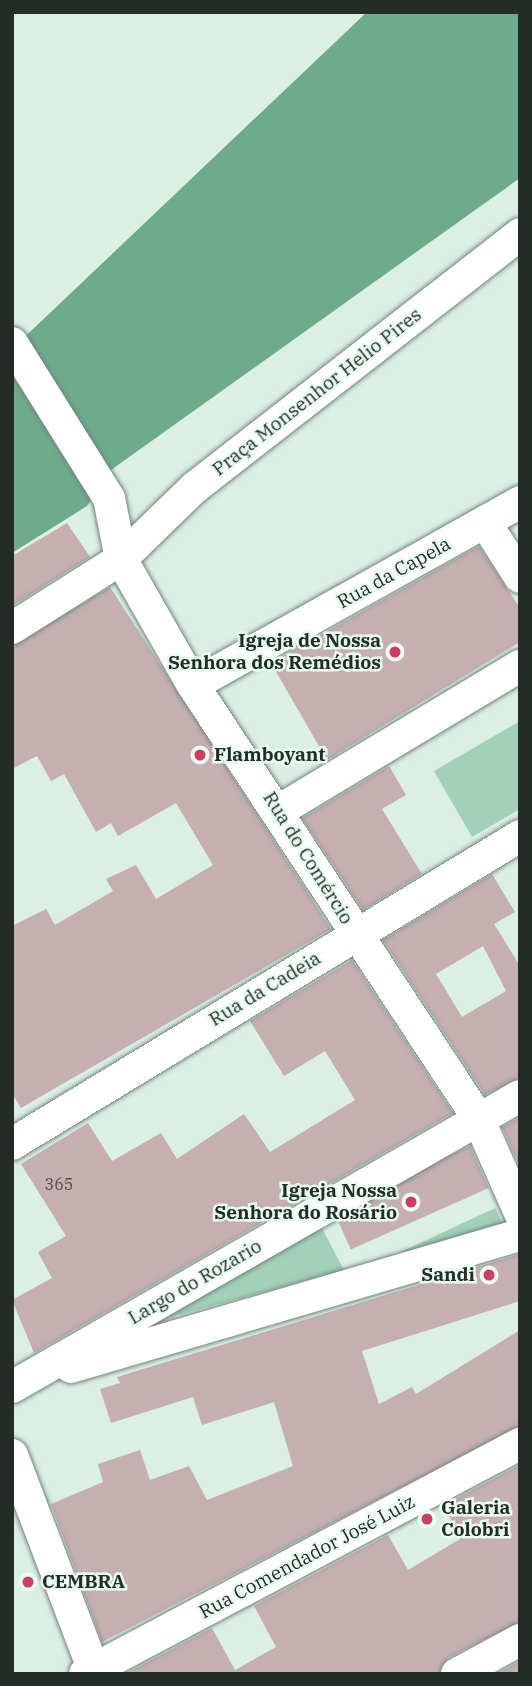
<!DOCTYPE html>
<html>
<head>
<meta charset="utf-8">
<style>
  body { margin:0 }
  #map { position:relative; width:532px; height:1686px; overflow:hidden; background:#dbefe4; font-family:"IBM Plex Serif",serif }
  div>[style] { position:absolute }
  .green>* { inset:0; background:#a2d0b9 }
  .water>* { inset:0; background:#6eab8d }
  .building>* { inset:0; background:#c5afb1; transform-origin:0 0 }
  .roads { filter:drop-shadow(0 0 2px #72857b) drop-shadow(0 0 2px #72857b) }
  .street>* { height:32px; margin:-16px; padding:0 16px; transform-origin:16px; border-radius:16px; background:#fff }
  .dots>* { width:19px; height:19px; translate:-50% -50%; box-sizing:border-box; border:4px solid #e8fcf2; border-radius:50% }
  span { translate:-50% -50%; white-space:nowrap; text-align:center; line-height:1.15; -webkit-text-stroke:5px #e8fcf2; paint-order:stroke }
  .number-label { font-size:16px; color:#4c4d4a }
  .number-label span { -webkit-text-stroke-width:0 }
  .street-label { font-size:19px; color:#242c28 }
  .poi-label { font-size:19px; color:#242c28; font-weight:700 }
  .right { translate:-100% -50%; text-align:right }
  .left { translate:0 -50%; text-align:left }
  .frame { position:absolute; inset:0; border:14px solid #242c28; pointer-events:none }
</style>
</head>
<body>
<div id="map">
  <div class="green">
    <i style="clip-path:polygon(520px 721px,520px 809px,472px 837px,434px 771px)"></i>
    <i style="clip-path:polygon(495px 1208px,505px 1228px,407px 1258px,403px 1251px)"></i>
    <i style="clip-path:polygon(318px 1221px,344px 1270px,171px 1317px,166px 1310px)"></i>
  </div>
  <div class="water">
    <i style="clip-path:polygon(367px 12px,520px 12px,520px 178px,111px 470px,87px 506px,12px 553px,12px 349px)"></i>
  </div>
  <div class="building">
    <i style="clip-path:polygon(67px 523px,90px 557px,12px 606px,12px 556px)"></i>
    <i style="clip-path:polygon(479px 546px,520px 608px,520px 642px,327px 760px,271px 663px)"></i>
    <i style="clip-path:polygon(110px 587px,331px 929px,21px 1108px,12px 1093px,12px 926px,46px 909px,55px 925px,113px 891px,106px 879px,136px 865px,156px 899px,213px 865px,176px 803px,118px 836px,111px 823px,96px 832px,64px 774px,51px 781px,37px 756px,12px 769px,12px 646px)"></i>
    <i style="clip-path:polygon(389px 766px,406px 795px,382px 809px,422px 874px,363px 910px,302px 818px)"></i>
    <i style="clip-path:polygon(evenodd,492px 874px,515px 912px,494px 924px,520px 966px,520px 1078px,485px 1095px,383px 940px,492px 874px,483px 946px,506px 991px,462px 1017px,436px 974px,483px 946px)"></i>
    <i style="clip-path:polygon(352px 960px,453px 1113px,34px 1353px,12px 1300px,52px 1278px,38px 1252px,66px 1236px,21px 1164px,88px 1123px,112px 1161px,161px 1133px,177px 1159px,244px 1114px,270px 1152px,355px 1100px,325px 1051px,284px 1076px,250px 1021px)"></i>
    <i style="clip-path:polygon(520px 1117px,520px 1167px,502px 1127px)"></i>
    <i style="left:470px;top:1146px;width:46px;height:151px;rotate:66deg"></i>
    <i style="clip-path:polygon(520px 1254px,520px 1301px,362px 1351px,379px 1404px,412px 1387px,416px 1394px,520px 1330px,520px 1426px,102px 1642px,51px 1504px,103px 1482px,98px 1464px,140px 1450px,150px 1480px,189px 1466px,207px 1500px,293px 1466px,274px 1402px,202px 1425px,193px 1397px,111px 1423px,100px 1389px,120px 1383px,117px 1377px)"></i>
    <i style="clip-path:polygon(520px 1465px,520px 1622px,448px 1658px,439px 1674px,125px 1674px,212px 1628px,235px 1670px,276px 1647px,254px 1606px,388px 1535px,408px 1570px,460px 1539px,444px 1505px)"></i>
    <i style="clip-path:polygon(520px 1661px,520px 1674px,496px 1674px)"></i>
  </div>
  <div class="roads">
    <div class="street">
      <i style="left:12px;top:343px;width:183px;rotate:58deg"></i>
      <i style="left:109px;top:498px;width:62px;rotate:78.9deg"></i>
      <i style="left:121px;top:559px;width:145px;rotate:60.3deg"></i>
      <i style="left:193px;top:685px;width:518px;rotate:56.65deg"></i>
      <i style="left:478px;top:1118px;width:104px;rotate:66.1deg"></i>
      <i style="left:485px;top:522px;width:65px;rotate:57.5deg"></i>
      <i style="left:12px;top:628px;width:129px;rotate:-32.3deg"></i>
      <i style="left:121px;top:559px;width:102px;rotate:-44.2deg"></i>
      <i style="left:194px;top:488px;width:413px;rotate:-37.9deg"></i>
      <i style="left:193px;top:685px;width:375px;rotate:-29.2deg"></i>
      <i style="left:280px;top:810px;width:280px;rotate:-31deg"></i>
      <i style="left:12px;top:1144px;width:594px;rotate:-31.23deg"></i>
      <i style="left:71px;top:1367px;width:468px;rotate:-16.4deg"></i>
      <i style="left:12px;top:1387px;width:585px;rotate:-29.81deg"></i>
      <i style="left:12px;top:1455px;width:234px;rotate:69.2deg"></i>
      <i style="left:85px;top:1674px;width:492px;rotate:-27.9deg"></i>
      <i style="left:457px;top:1674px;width:72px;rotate:-28.4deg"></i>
    </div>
  </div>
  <div class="dots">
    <i style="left:395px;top:652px;background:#cd3e5f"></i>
    <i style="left:200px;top:755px;background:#cd3e5f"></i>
    <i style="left:411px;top:1202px;background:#cd3e5f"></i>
    <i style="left:489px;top:1275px;background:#cd3e5f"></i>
    <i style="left:427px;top:1519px;background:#cd3e5f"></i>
    <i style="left:28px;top:1582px;background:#cd3e5f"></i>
  </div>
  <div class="number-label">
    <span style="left:59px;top:1184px">365</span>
  </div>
  <div class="street-label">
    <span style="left:317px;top:392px;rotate:-38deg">Praça Monsenhor Helio Pires</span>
    <span style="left:394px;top:573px;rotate:-29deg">Rua da Capela</span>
    <span style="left:308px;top:858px;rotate:58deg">Rua do Comércio</span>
    <span style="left:265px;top:989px;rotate:-31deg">Rua da Cadeia</span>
    <span style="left:195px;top:1282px;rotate:-30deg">Largo do Rozario</span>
    <span style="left:307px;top:1557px;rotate:-28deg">Rua Comendador José Luiz</span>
  </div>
  <div class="poi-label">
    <span class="right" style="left:381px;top:652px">Igreja de Nossa<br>Senhora dos Remédios</span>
    <span class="left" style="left:214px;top:755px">Flamboyant</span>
    <span class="right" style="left:397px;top:1202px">Igreja Nossa<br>Senhora do Rosário</span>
    <span class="right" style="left:475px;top:1275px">Sandi</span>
    <span class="left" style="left:441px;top:1519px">Galeria<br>Colobri</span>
    <span class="left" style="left:42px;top:1582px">CEMBRA</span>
  </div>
  <div class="frame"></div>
</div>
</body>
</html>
